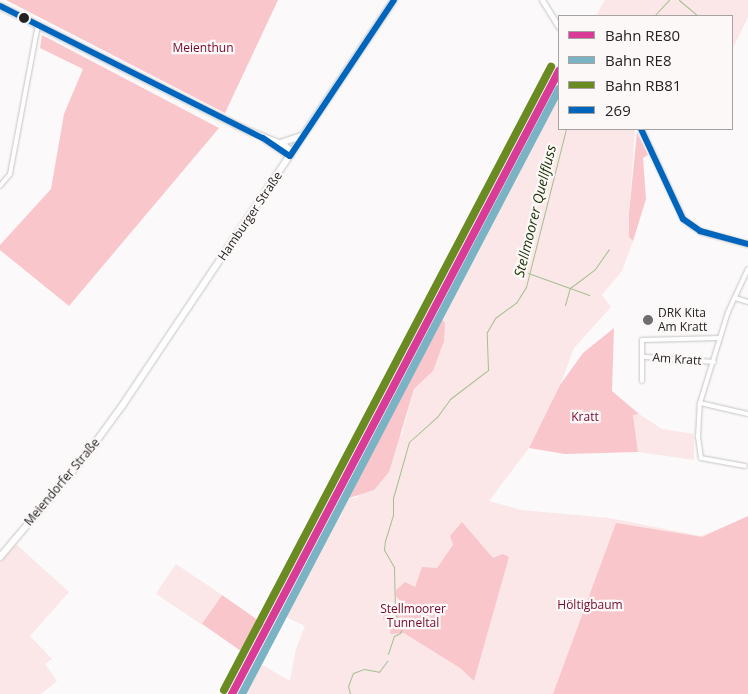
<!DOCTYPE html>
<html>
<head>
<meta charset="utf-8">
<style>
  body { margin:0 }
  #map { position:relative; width:748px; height:694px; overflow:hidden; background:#fbf9f9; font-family:"Open Sans",sans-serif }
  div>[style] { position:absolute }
  .green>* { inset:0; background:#fce7e8; transform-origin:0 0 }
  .forest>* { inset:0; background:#f9c6cc; transform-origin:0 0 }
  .stream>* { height:1px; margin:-0.5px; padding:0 0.5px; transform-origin:0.5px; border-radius:0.5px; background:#a3c08f }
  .roads { filter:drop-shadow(0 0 1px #c6c5c5) drop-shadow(0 0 1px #c6c5c5) }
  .minor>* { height:4px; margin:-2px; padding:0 2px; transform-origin:2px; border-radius:2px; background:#fefefe }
  .tertiary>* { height:5px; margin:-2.5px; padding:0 2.5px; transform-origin:2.5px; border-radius:2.5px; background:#fefefe }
  .secondary>* { height:5.5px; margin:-2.75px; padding:0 2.75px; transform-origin:2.75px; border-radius:2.75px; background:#fefefe }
  .primary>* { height:6px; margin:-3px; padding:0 3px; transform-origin:3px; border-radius:3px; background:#fefefe }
  .bus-1>* { height:6px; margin:-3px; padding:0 3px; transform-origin:3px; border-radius:3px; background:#0065bd }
  .rail-1>* { height:8px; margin:-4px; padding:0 4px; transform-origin:4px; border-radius:4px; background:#d83c96 }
  .rail-2>* { height:8px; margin:-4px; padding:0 4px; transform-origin:4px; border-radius:4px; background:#7ab3c4 }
  .rail-3>* { height:8px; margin:-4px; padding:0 4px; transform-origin:4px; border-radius:4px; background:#6a8a22 }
  .dots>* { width:14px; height:14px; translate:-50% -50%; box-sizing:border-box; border:2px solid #fcf8f8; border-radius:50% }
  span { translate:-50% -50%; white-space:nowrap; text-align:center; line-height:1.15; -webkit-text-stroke:4.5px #fcf8f8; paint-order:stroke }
  .park-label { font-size:12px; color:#76092b }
  .street-label { font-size:12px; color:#242222 }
  .poi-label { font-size:12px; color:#242222 }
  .left { translate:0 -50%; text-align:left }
  .water-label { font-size:14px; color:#173200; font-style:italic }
  .legend { position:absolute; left:558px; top:15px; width:175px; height:115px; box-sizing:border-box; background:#fcf8f8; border:1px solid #a6a2a2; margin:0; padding:6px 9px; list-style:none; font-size:15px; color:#242222 }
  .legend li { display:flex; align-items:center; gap:10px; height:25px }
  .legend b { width:25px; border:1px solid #a6a2a2 }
</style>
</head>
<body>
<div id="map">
  <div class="green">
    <i style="clip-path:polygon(605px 0,748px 0,748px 17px,732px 50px,732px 16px,596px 16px)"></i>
    <i style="clip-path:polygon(evenodd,559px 87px,559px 129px,635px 129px,629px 213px,629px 237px,633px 241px,622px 271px,602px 295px,611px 307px,574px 348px,560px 385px,529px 448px,489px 501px,521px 510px,609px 518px,701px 536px,748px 517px,748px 694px,238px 694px,343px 500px,358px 497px,402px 433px,414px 389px,433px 371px,445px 323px,440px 317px,559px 87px,282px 615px,305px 626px,296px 649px,290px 681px,257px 662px,282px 615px)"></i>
    <i style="clip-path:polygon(639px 414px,662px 429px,694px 434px,694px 460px,638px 452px,633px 415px)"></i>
    <i style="clip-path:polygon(16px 544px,69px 592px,30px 636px,52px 659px,45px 664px,57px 681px,41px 694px,0 694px,0 562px)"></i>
    <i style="left:176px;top:564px;width:55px;height:36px;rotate:34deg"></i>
  </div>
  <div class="forest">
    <i style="clip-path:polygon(6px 0,278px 0,225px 113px)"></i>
    <i style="clip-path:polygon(42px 35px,219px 128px,69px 306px,0 250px,0 245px,51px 189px,64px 114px,83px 69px,40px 48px)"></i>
    <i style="clip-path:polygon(637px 132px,648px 155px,643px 158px,646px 199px,633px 241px,629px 237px,629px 213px)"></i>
    <i style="clip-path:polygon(440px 317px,445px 323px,444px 341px,433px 371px,414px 389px,389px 472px,374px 490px,343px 500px)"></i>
    <i style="clip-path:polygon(614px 328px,612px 391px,639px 414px,633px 415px,638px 452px,565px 454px,529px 448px,560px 385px,583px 353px)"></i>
    <i style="clip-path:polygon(748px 516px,748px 694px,553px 694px,616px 523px,702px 537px)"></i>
    <i style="clip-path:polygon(462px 522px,493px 558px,503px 554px,509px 557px,474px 681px,460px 668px,404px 633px,390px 634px,391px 624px,383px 620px,384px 613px,393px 618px,407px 609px,396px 596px,396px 590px,405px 582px,415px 587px,422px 567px,437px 568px,453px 545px,450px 536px)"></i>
    <i style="left:222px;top:595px;width:51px;height:35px;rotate:35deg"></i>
  </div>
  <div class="stream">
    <i style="left:679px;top:0;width:25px;rotate:40deg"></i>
    <i style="left:654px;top:16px;width:22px;rotate:-47deg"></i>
    <i style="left:528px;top:273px;width:65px;rotate:19.8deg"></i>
    <i style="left:565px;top:305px;width:18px;rotate:-74deg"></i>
    <i style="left:570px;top:288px;width:31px;rotate:-37deg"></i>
    <i style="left:595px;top:269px;width:24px;rotate:-55deg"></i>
    <i style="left:388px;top:654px;width:19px;rotate:-72deg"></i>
    <i style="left:394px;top:636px;width:7px;rotate:-27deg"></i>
    <i style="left:400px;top:633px;width:8px;rotate:-67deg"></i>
    <i style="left:403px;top:626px;width:14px;rotate:-124deg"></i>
    <i style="left:395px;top:614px;width:47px;rotate:-91.2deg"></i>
    <i style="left:394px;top:567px;width:20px;rotate:-120deg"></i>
    <i style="left:384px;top:550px;width:9px;rotate:-84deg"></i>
    <i style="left:385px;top:541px;width:27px;rotate:-73deg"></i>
    <i style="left:393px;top:515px;width:17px;rotate:-90deg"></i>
    <i style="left:393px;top:498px;width:58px;rotate:-74.1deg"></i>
    <i style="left:409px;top:442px;width:38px;rotate:-42deg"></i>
    <i style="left:437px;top:417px;width:22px;rotate:-54deg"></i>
    <i style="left:450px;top:399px;width:48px;rotate:-37.3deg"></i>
    <i style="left:488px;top:370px;width:38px;rotate:-92deg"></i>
    <i style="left:487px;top:332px;width:16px;rotate:-60deg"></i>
    <i style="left:495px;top:318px;width:26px;rotate:-36deg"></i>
    <i style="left:516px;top:303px;width:19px;rotate:-58deg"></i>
    <i style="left:526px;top:287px;width:163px;rotate:-75.8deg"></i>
    <i style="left:350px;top:694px;width:8px;rotate:-104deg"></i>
    <i style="left:348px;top:686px;width:14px;rotate:-69deg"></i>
    <i style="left:353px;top:673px;width:12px;rotate:-20deg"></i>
    <i style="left:364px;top:669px;width:15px;rotate:11deg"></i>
    <i style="left:379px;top:672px;width:14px;rotate:-54deg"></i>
  </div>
  <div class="roads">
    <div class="minor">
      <i style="left:0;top:186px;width:16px;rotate:-50deg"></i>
      <i style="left:10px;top:174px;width:152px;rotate:-79.4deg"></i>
      <i style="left:735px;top:298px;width:14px;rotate:17deg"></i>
      <i style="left:642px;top:356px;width:25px;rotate:90deg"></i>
      <i style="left:714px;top:362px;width:69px;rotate:-175.9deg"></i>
      <i style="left:645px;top:357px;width:3px;rotate:-162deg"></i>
      <i style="left:642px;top:356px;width:16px;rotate:-90deg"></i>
      <i style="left:642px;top:340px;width:78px;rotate:-1.5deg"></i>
      <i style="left:700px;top:403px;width:49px;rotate:12.9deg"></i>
      <i style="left:745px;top:466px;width:45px;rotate:-169.7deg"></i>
      <i style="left:701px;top:458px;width:21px;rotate:-98deg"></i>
      <i style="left:698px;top:437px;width:34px;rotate:-87deg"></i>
      <i style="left:700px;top:403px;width:95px;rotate:-72.9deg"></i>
      <i style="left:728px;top:312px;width:47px;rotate:-65.1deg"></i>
    </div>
    <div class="tertiary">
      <i style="left:542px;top:0;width:32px;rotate:58deg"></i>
      <i style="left:641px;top:129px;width:99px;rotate:65deg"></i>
      <i style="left:683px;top:219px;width:21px;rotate:35deg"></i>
      <i style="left:700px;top:231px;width:50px;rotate:15.2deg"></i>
    </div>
    <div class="secondary">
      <i style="left:0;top:6px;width:279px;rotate:26.7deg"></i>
      <i style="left:249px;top:131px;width:38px;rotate:22deg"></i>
      <i style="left:284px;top:145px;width:6px;rotate:39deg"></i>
      <i style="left:289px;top:149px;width:7px;rotate:82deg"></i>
      <i style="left:265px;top:139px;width:30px;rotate:34deg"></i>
    </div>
    <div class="primary">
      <i style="left:280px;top:143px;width:23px;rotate:-18deg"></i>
      <i style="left:0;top:557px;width:135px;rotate:-49.8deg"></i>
      <i style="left:87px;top:454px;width:59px;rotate:-53.9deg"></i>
      <i style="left:122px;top:406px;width:489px;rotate:-56.2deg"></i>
    </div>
  </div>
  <div class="bus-1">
    <i style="left:0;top:6px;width:294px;rotate:26.7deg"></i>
    <i style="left:263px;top:138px;width:32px;rotate:34deg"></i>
    <i style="left:290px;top:156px;width:187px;rotate:-56.3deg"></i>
    <i style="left:641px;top:129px;width:99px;rotate:65deg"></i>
    <i style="left:683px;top:219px;width:21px;rotate:35deg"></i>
    <i style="left:700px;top:231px;width:50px;rotate:15.2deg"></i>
  </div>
  <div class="rail-1">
    <i style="left:232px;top:694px;width:704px;rotate:-62.31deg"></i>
  </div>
  <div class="rail-2">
    <i style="left:242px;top:694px;width:683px;rotate:-62.35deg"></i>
  </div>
  <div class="rail-3">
    <i style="left:224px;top:690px;width:704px;rotate:-62.31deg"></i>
  </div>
  <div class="dots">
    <i style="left:24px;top:18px;background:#242222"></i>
    <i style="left:648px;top:320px;background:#6f6d6d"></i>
  </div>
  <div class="park-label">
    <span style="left:203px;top:48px">Meienthun</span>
    <span style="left:585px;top:417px">Kratt</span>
    <span style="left:590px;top:605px">Höltigbaum</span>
    <span style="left:413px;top:616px">Stellmoorer<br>Tunneltal</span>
  </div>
  <div class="street-label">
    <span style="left:250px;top:216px;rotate:-56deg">Hamburger Straße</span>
    <span style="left:677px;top:359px;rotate:4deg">Am Kratt</span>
    <span style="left:62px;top:482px;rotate:-50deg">Meiendorfer Straße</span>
  </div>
  <div class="poi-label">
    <span class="left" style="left:658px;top:320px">DRK Kita<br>Am Kratt</span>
  </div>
  <div class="water-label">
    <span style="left:535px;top:211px;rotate:-76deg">Stellmoorer Quellfluss</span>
  </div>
  <ul class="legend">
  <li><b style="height:6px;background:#d83c96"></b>Bahn RE80</li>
  <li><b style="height:6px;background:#7ab3c4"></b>Bahn RE8</li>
  <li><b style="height:6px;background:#6a8a22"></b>Bahn RB81</li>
  <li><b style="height:6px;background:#0065bd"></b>269</li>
  </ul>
</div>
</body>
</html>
